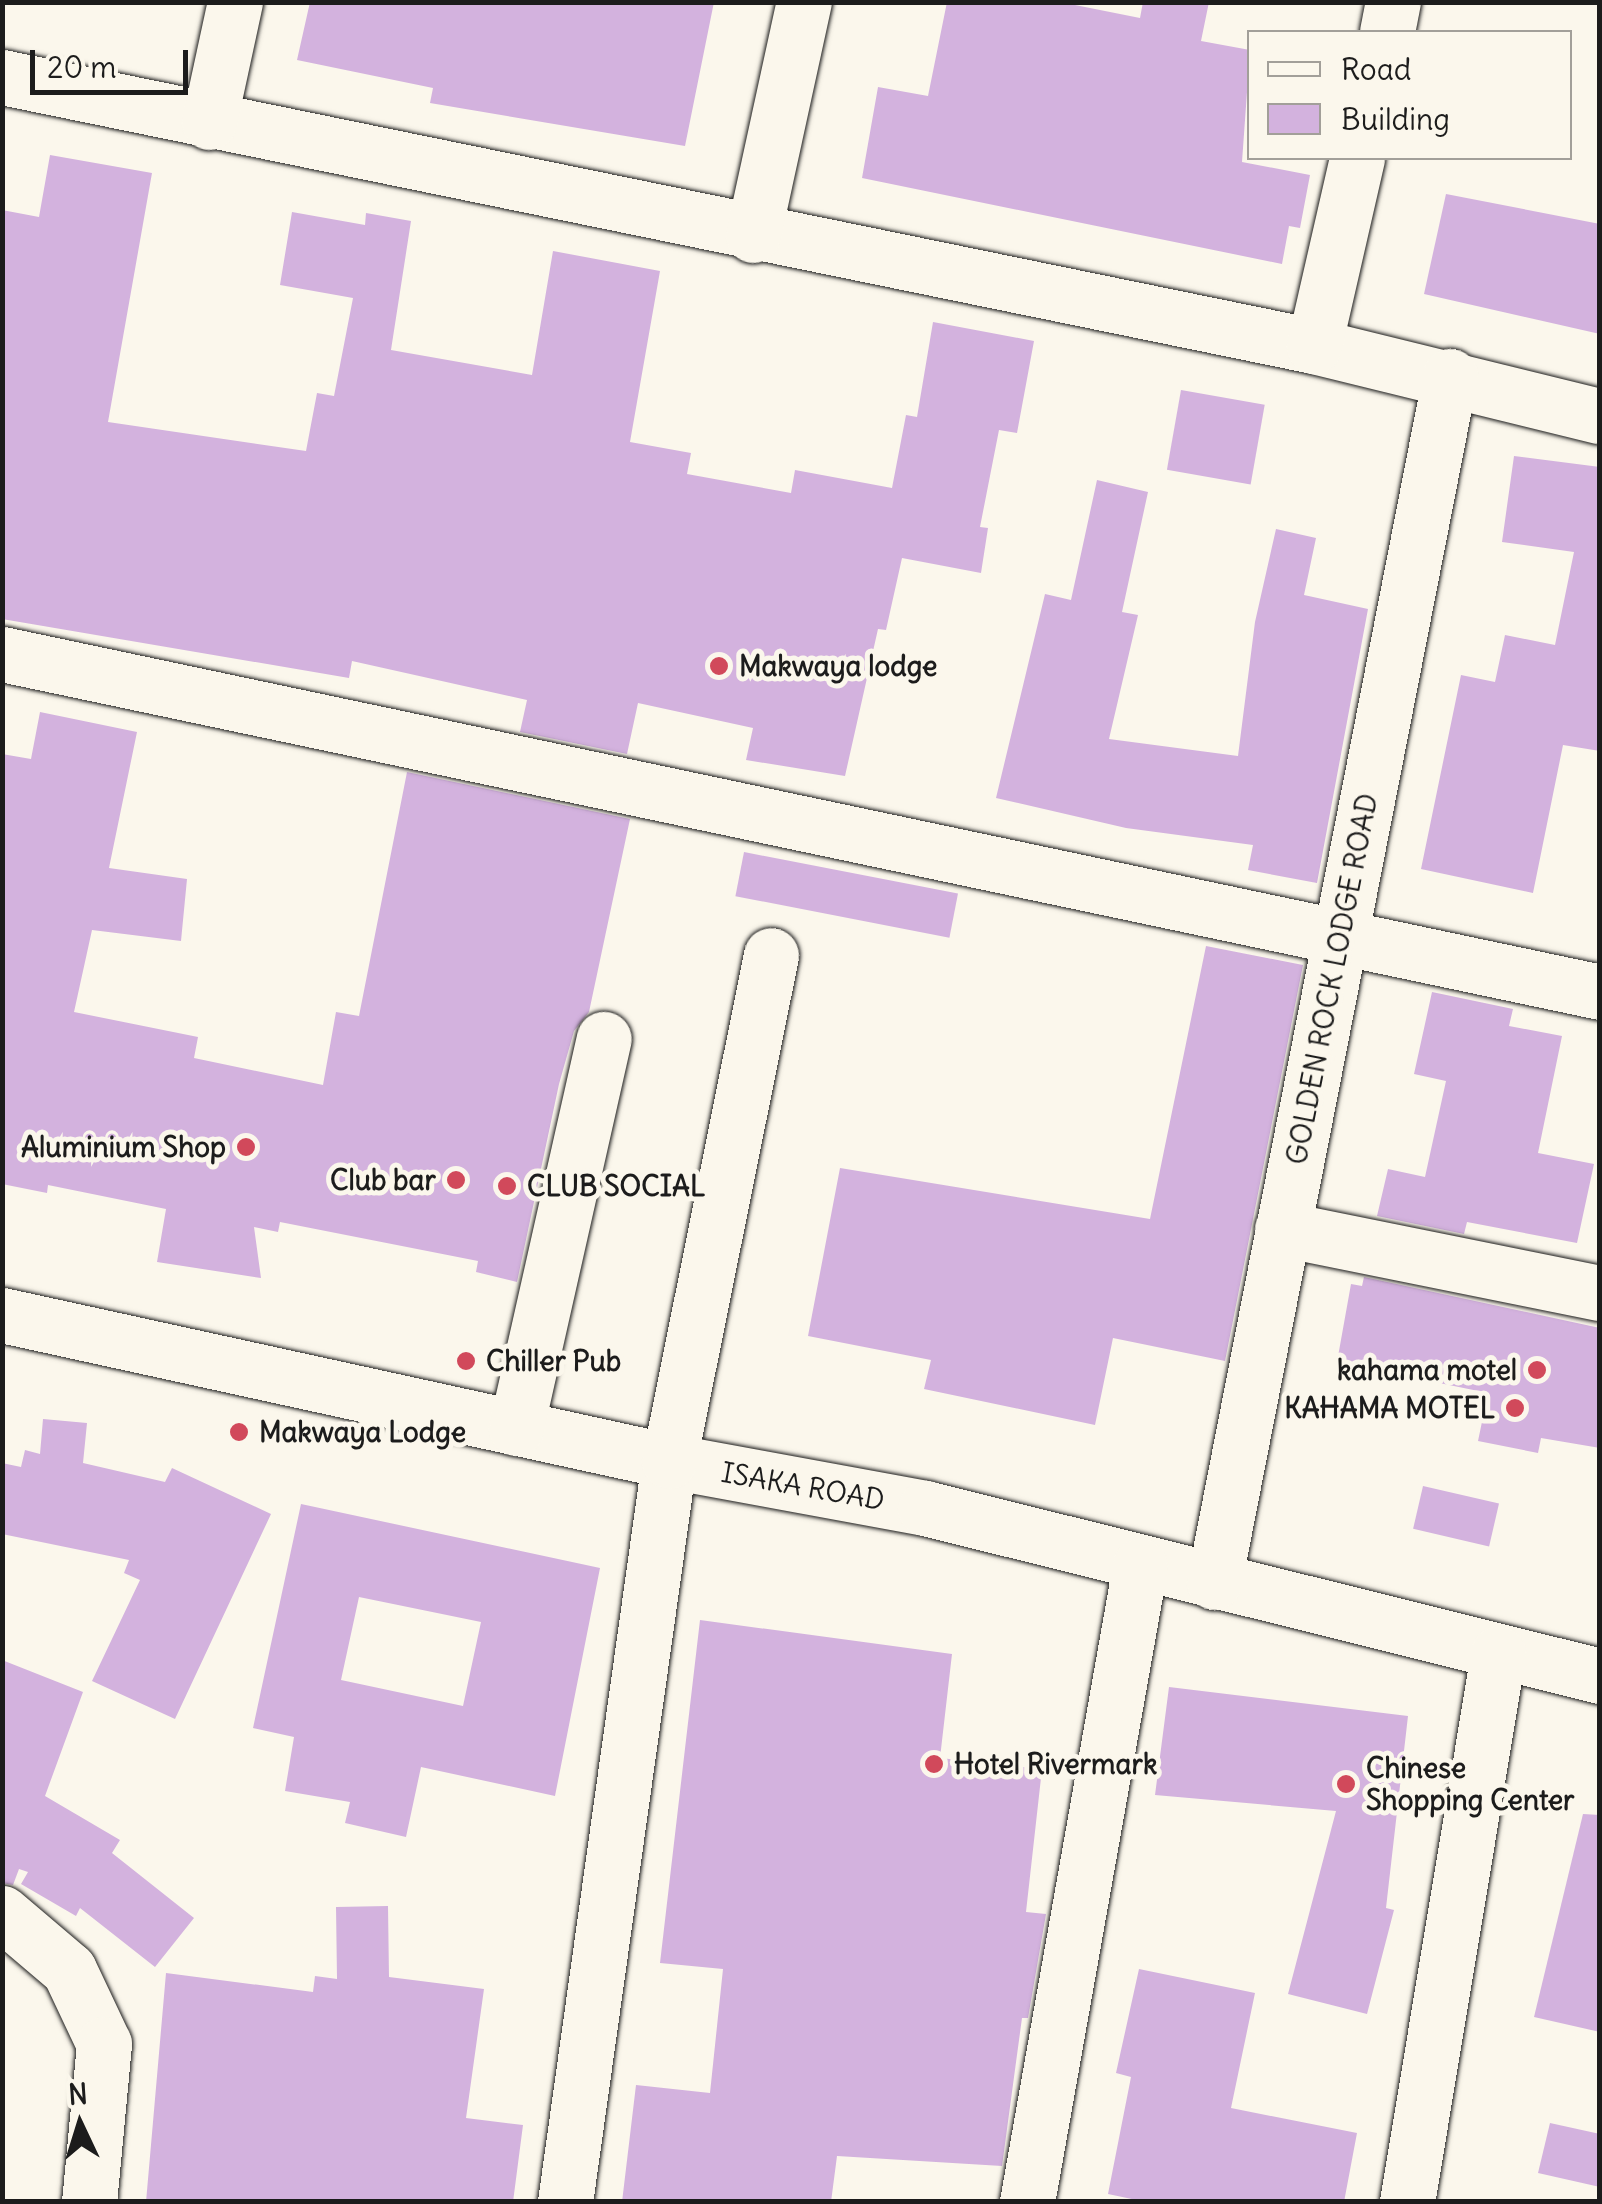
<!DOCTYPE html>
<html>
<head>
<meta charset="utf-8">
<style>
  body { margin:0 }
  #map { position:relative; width:1602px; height:2204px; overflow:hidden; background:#fbf7ec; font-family:Delius,sans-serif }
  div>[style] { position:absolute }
  .building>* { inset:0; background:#d3b2de; transform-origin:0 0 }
  .roads { filter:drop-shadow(0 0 2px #1c1c1c) drop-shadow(0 0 2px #1c1c1c) }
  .minor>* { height:55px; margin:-27.5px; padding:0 27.5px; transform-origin:27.5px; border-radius:27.5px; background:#fbf7ec }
  .dots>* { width:28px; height:28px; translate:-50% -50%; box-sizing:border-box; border:5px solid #fbf7ec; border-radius:50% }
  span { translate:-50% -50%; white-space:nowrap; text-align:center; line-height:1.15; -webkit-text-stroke:10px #fbf7ec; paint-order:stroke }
  .poi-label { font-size:28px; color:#1c1c1c; font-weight:700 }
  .left { translate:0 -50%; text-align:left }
  .right { translate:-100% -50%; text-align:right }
  .street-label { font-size:28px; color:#1c1c1c }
  .frame { position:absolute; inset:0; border:5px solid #1c1c1c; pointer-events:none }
  .legend { position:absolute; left:1247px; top:30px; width:325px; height:130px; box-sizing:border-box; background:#fbf7ec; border:2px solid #a29f99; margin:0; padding:12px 18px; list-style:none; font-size:30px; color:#1c1c1c }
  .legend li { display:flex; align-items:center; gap:20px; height:50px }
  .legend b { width:50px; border:2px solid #a29f99 }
  .north { position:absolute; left:30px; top:2074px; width:100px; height:100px; -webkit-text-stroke:8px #fbf7ec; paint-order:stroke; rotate:356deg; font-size:28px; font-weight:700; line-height:40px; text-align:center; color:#1c1c1c }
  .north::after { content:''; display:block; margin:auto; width:35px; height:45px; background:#1c1c1c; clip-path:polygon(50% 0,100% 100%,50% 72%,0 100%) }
  .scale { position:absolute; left:30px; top:50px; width:158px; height:45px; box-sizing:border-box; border:5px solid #1c1c1c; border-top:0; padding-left:12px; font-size:30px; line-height:35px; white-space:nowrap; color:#1c1c1c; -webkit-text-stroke:8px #fbf7ec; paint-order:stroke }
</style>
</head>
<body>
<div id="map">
  <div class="building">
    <i style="clip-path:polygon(310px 2px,714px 2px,685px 146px,430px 103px,433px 88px,297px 60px)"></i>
    <i style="clip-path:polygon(947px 2px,1060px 2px,1140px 18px,1143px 2px,1209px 2px,1201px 41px,1250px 50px,1242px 162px,1310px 175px,1300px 228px,1289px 226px,1282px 264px,862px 178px,878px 87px,928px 96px)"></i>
    <i style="clip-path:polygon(50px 155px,152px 173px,108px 422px,306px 451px,317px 393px,334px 396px,353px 298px,280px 285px,292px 212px,365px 225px,366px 213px,411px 221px,391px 350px,532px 375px,553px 251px,660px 271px,630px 442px,691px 453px,687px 474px,791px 493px,795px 470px,892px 488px,906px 415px,917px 417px,933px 322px,1034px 341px,1017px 433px,999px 430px,980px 527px,988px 528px,981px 573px,902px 558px,886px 630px,878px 629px,845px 776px,746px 760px,753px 728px,638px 703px,627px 754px,520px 732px,527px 700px,352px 661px,349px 678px,2px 619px,2px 210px,39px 217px)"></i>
    <i style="clip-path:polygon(1446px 194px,1600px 224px,1600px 334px,1424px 294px)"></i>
    <i style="left:1181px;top:390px;width:85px;height:81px;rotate:10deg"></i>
    <i style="clip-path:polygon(1514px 456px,1600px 467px,1600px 751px,1563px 745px,1533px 893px,1421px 869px,1461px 675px,1495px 682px,1505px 635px,1555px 645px,1574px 552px,1502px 542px)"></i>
    <i style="clip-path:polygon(1097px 480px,1148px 492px,1122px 612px,1138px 615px,1109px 739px,1238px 756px,1255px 622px,1276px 529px,1316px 538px,1304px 595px,1368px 609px,1317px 883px,1248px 870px,1253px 845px,1126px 828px,996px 798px,1045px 594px,1071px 600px)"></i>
    <i style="clip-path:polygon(40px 712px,137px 732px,109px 868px,187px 879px,181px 941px,92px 930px,74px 1012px,198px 1037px,194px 1058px,323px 1085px,336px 1012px,359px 1016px,407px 772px,630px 819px,589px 1012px,574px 1031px,559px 1084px,517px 1282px,476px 1272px,478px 1261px,280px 1222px,278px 1232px,254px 1227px,261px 1278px,157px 1262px,166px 1209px,48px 1185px,47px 1193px,2px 1184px,2px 754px,31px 759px)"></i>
    <i style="left:744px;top:852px;width:218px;height:45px;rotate:11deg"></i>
    <i style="clip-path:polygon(1206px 946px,1303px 965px,1225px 1361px,1113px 1338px,1095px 1425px,924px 1389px,931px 1360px,808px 1336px,840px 1168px,1150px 1219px)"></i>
    <i style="clip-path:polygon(1432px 992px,1513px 1009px,1509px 1026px,1562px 1036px,1538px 1153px,1594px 1164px,1577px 1243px,1467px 1222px,1464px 1234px,1377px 1216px,1388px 1169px,1425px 1177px,1446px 1081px,1414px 1074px)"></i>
    <i style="clip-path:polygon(1364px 1277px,1600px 1328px,1600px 1448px,1541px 1438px,1538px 1453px,1478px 1441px,1488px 1393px,1337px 1362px,1351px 1284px,1362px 1286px)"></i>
    <i style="clip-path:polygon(43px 1419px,87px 1423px,83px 1463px,165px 1482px,172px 1468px,271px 1514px,175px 1719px,92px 1681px,140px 1580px,124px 1573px,129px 1560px,2px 1534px,2px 1463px,21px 1467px,25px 1450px,40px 1454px)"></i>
    <i style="left:1423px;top:1486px;width:78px;height:44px;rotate:13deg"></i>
    <i style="clip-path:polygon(evenodd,301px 1504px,600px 1568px,555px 1796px,421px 1767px,406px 1837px,345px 1823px,350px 1802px,285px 1791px,294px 1737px,253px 1728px,301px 1504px,359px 1597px,481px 1622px,463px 1706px,341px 1680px,359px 1597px)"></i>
    <i style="clip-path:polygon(700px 1620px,952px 1654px,940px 1758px,1042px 1769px,1026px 1912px,1046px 1914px,1028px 2018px,1022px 2018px,1002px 2166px,837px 2156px,831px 2202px,622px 2202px,636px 2085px,710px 2093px,723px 1969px,660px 1963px)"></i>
    <i style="clip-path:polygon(2px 1660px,83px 1692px,45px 1796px,120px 1840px,112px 1853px,194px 1918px,155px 1967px,80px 1908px,76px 1916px,21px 1884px,28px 1872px,19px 1869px,13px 1885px,2px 1883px)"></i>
    <i style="clip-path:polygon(1169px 1687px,1408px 1716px,1386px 1908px,1394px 1910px,1367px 2014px,1288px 1994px,1336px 1811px,1155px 1795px)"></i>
    <i style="clip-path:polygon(1583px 1814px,1600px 1815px,1600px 2032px,1534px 2017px)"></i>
    <i style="clip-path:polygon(388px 1906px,389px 1977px,484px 1989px,466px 2118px,523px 2125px,513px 2202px,146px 2202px,166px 1973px,313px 1992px,315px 1976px,337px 1979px,336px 1907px)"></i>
    <i style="clip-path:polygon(1139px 1969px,1255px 1993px,1231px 2108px,1357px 2133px,1344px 2202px,1146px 2202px,1108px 2194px,1131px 2077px,1116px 2073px)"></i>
    <i style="clip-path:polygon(1550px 2123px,1600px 2134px,1600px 2187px,1538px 2173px)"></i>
  </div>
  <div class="roads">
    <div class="minor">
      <i style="left:1387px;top:32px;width:31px;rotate:-79deg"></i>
      <i style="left:2px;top:77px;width:1339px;rotate:11.59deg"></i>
      <i style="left:1314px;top:346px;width:294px;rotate:13.8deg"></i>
      <i style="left:209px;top:122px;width:123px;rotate:-77.8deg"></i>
      <i style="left:753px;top:235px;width:239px;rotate:-77.7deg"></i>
      <i style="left:1314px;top:346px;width:193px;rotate:-77.1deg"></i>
      <i style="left:2px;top:654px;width:1633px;rotate:11.94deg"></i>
      <i style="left:1282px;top:1229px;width:324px;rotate:11.4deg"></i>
      <i style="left:2px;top:1315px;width:683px;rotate:12.35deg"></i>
      <i style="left:669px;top:1461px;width:260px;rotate:10.4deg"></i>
      <i style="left:925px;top:1508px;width:696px;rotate:13.98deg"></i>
      <i style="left:516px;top:1428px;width:399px;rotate:-77.3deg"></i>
      <i style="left:1214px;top:1582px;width:1229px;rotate:-78.93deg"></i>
      <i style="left:2px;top:1913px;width:88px;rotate:40.4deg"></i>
      <i style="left:69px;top:1970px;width:82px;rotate:64.7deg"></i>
      <i style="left:104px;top:2044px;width:159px;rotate:95.4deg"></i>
      <i style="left:565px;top:2202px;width:748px;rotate:-82.01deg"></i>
      <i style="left:669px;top:1461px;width:516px;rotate:-78.6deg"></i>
      <i style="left:1027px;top:2202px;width:646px;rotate:-79.93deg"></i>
      <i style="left:1407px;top:2202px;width:556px;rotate:-80.57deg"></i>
    </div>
  </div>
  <div class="dots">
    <i style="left:719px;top:666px;background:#d1495b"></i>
    <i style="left:246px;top:1147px;background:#d1495b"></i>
    <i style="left:456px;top:1180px;background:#d1495b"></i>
    <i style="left:507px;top:1186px;background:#d1495b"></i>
    <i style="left:466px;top:1361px;background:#d1495b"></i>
    <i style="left:1537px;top:1370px;background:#d1495b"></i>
    <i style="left:1515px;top:1408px;background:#d1495b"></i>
    <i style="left:239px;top:1432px;background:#d1495b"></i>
    <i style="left:934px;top:1764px;background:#d1495b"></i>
    <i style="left:1346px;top:1784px;background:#d1495b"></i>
  </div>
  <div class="poi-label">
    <span class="left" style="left:739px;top:666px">Makwaya lodge</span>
    <span class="right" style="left:226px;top:1147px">Aluminium Shop</span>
    <span class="right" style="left:436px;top:1180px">Club bar</span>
    <span class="left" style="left:527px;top:1186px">CLUB SOCIAL</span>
    <span class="left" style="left:486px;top:1361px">Chiller Pub</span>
    <span class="right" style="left:1517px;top:1370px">kahama motel</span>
    <span class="right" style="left:1495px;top:1408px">KAHAMA MOTEL</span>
    <span class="left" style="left:259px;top:1432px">Makwaya Lodge</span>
    <span class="left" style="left:954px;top:1764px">Hotel Rivermark</span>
    <span class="left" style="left:1366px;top:1784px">Chinese<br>Shopping Center</span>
  </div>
  <div class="street-label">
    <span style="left:1332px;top:979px;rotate:-79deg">GOLDEN ROCK LODGE ROAD</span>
    <span style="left:803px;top:1486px;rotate:10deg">ISAKA ROAD</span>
  </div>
  <div class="frame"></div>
  <ul class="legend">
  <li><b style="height:12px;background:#fbf7ec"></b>Road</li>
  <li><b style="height:28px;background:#d3b2de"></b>Building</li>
  </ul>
  <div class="north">N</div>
  <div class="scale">20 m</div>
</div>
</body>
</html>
